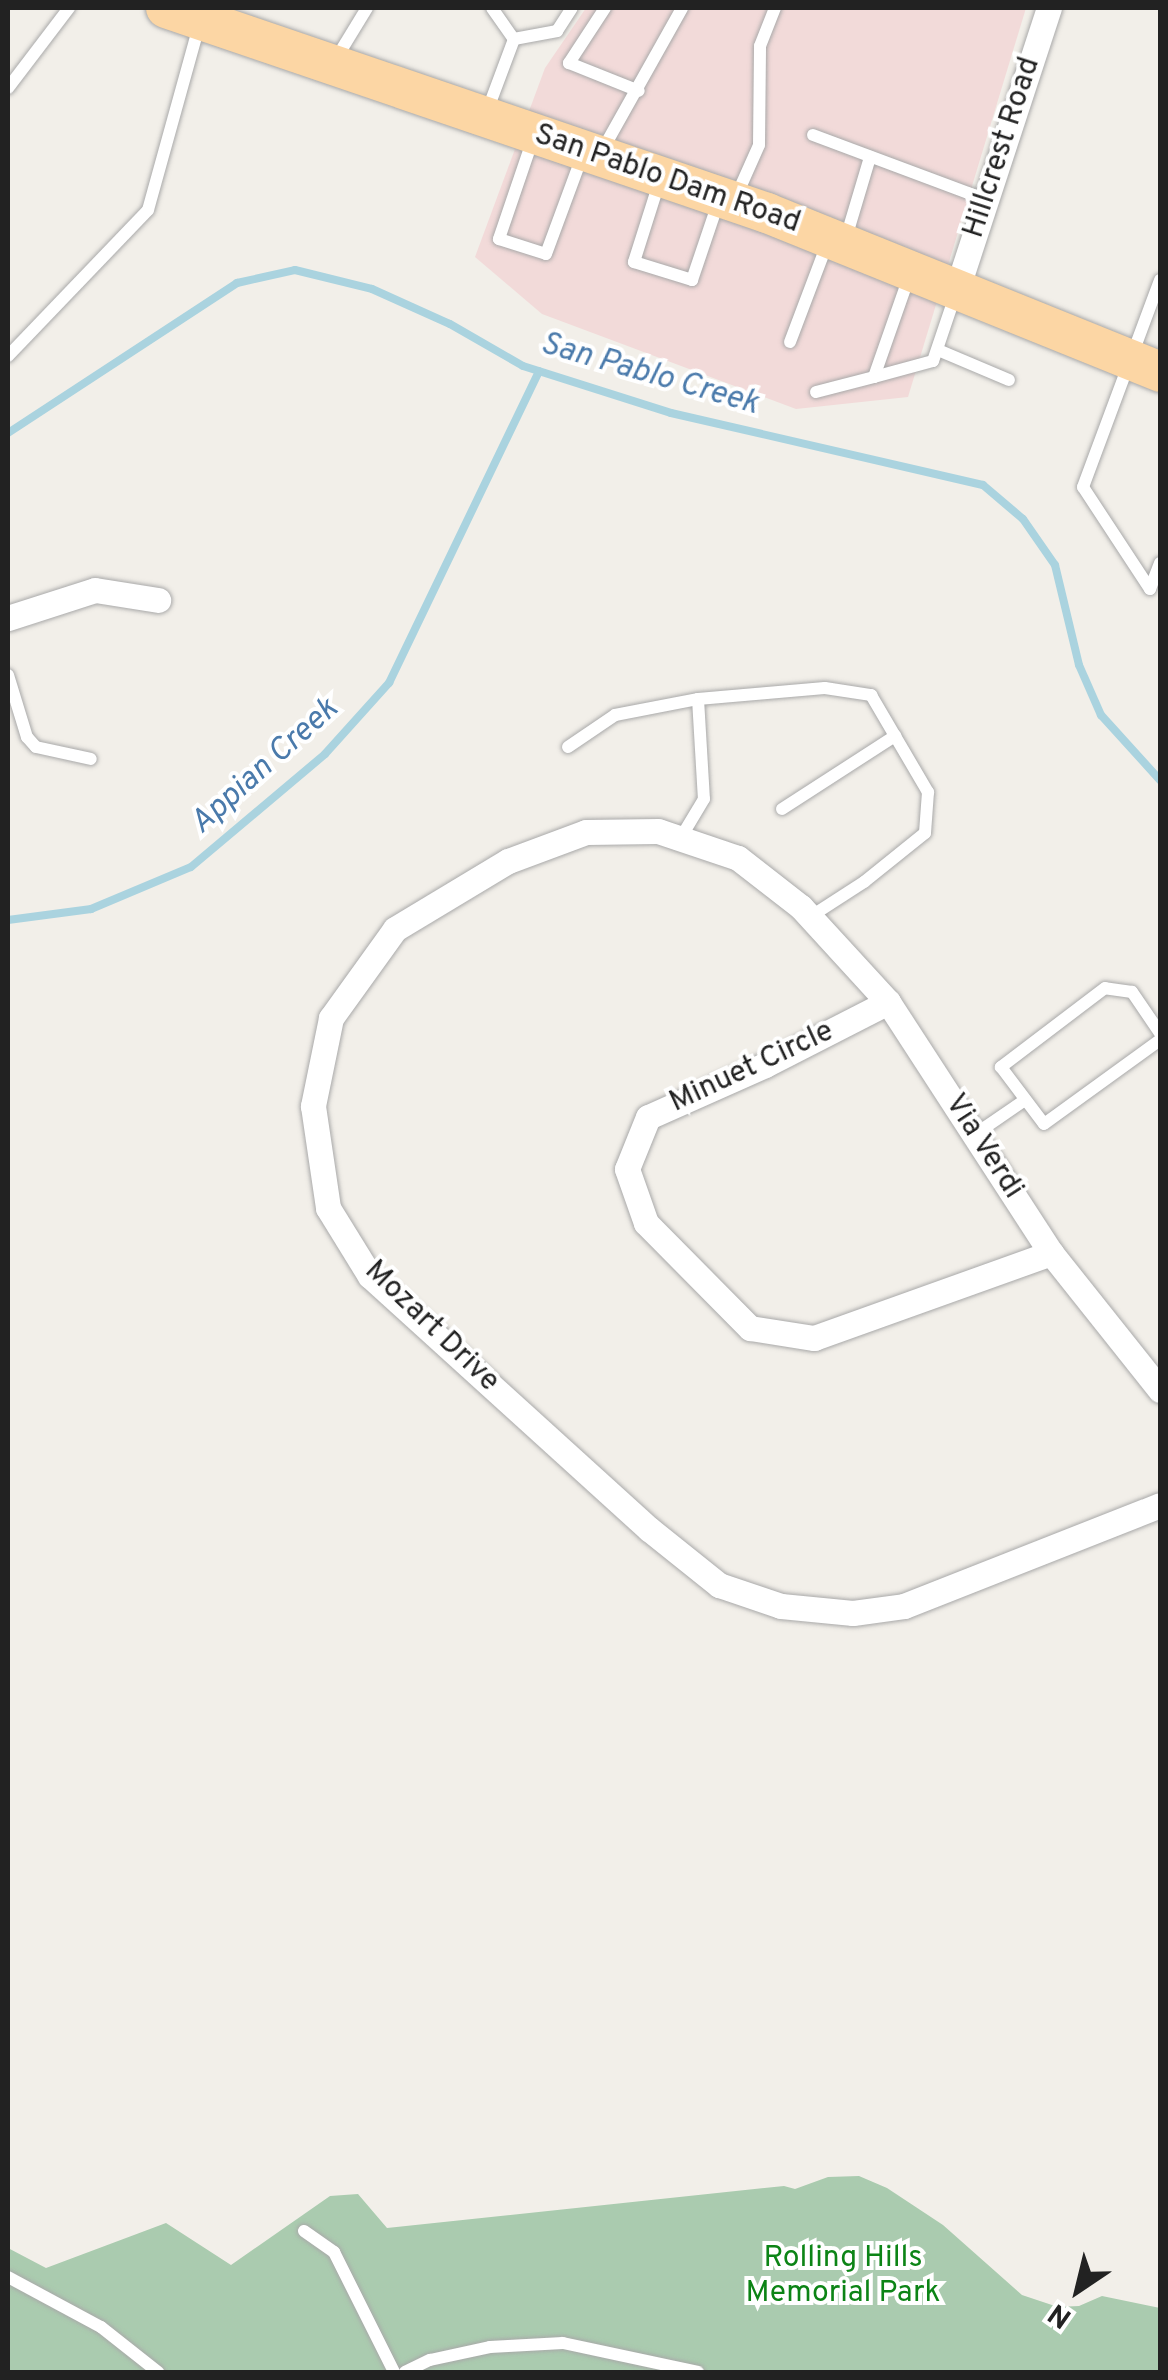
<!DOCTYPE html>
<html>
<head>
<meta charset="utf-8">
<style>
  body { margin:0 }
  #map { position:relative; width:1168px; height:2380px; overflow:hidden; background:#f2efe9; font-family:Overpass,sans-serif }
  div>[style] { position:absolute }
  .commercial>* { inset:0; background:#f2dad9 }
  .cemetery>* { inset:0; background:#aacbaf }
  .stream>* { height:8px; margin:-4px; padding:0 4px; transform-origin:4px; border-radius:4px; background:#aad3df }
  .roads { filter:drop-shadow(0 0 2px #a9a9a9) drop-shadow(0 0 2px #a9a9a9) }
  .lane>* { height:12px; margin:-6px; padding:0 6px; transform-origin:6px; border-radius:6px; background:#fff }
  .street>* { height:25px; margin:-12.5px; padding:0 12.5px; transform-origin:12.5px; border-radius:12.5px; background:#fff }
  .primary>* { height:40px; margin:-20px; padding:0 20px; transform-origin:20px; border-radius:20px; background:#fcd6a4 }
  span { translate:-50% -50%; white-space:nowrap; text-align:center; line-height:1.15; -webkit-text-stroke:8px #fff; paint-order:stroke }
  .street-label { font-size:30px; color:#222 }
  .park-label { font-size:30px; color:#0c8416 }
  .water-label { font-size:32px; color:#4a7aab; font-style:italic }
  .frame { position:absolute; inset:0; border:10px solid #222; pointer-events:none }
  .north { position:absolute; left:1028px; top:2240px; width:100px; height:100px; -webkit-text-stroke:8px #fff; paint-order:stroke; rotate:215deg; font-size:28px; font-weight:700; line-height:40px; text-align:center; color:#222 }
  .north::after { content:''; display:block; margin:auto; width:35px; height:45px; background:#222; clip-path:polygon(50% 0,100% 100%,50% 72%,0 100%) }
</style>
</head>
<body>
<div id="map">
  <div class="commercial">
    <i style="clip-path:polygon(586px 8px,1026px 8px,908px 397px,796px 409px,542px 314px,475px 257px,545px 68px)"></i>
  </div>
  <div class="cemetery">
    <i style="clip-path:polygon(859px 2176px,887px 2188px,943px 2225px,1022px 2295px,1058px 2307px,1079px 2306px,1102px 2296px,1160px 2308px,1160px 2372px,8px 2372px,8px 2248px,46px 2268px,166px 2223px,231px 2265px,330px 2196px,358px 2194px,387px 2228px,784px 2186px,795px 2189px,828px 2177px)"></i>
  </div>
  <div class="stream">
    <i style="left:8px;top:433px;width:274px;rotate:-33.2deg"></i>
    <i style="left:237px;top:283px;width:59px;rotate:-12.6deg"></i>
    <i style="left:295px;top:270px;width:79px;rotate:13.9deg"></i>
    <i style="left:372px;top:289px;width:85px;rotate:24.2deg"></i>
    <i style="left:450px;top:324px;width:84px;rotate:29.9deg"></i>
    <i style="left:523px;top:366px;width:155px;rotate:17.6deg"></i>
    <i style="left:671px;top:413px;width:320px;rotate:13deg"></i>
    <i style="left:983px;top:485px;width:52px;rotate:40.4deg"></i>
    <i style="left:1023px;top:519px;width:56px;rotate:55.2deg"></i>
    <i style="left:1055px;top:565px;width:103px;rotate:76.5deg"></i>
    <i style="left:1079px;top:665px;width:55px;rotate:66.3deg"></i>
    <i style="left:1101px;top:715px;width:88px;rotate:47.8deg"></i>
    <i style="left:8px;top:920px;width:84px;rotate:-7.5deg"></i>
    <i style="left:91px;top:909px;width:108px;rotate:-22.8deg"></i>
    <i style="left:191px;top:867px;width:175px;rotate:-40.1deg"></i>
    <i style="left:325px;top:754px;width:96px;rotate:-48deg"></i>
    <i style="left:389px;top:683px;width:346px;rotate:-64.3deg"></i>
  </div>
  <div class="roads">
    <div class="lane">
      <i style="left:492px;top:8px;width:38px;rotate:55deg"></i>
      <i style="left:514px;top:39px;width:44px;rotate:-10.5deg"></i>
      <i style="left:557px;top:31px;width:27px;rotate:-57deg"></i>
      <i style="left:605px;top:8px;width:66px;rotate:123.2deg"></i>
      <i style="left:569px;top:63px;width:75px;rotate:21.8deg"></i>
      <i style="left:334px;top:62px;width:63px;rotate:-58.6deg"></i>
      <i style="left:8px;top:88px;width:101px;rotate:-52.7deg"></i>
      <i style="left:486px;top:114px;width:80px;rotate:-69.5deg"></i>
      <i style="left:813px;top:135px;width:186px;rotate:20.5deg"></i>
      <i style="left:534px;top:136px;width:109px;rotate:108.8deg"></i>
      <i style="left:499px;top:239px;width:49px;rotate:17.7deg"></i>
      <i style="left:546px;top:254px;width:107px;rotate:-69.7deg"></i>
      <i style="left:603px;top:149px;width:162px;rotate:-60.7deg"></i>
      <i style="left:659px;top:183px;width:83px;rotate:107.6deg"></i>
      <i style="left:634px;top:262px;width:61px;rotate:17.2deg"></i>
      <i style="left:692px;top:280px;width:81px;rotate:-71.3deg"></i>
      <i style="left:735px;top:199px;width:59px;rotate:-66deg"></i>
      <i style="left:759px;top:145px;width:99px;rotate:-89.4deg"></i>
      <i style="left:760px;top:46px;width:41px;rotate:-68.5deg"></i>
      <i style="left:845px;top:241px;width:88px;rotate:-73.4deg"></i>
      <i style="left:909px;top:277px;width:106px;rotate:109.3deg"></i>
      <i style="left:874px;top:377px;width:61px;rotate:-15.2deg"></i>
      <i style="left:933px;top:361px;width:69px;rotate:-71.3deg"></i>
      <i style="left:1160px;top:280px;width:221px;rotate:110.4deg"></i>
      <i style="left:1083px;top:487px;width:122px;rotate:56.7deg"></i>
      <i style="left:1150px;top:589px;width:28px;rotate:-69deg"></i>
      <i style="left:790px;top:342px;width:105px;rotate:-69.3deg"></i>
      <i style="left:938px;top:350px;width:77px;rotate:22.9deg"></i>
      <i style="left:8px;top:356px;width:202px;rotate:-46.2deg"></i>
      <i style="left:148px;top:210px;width:191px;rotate:-74.5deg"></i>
      <i style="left:816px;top:392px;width:60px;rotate:-14.5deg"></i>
      <i style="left:8px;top:675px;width:65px;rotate:73deg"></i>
      <i style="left:27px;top:737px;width:13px;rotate:48deg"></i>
      <i style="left:36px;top:747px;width:56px;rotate:12.3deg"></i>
      <i style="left:698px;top:699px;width:127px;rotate:-5deg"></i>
      <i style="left:825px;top:688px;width:47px;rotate:8.7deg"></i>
      <i style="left:871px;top:695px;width:113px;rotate:59.6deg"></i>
      <i style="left:928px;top:792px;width:41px;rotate:94.2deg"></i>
      <i style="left:925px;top:833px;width:78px;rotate:141.2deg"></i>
      <i style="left:864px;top:882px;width:64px;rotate:147.1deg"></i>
      <i style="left:568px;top:747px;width:57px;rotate:-34.2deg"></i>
      <i style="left:615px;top:715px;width:85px;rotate:-10.9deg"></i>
      <i style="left:698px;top:699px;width:100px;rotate:86.6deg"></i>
      <i style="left:704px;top:799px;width:47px;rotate:121deg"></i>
      <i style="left:782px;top:809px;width:135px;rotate:-32.9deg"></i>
      <i style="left:1160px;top:1033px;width:50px;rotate:-124.3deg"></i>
      <i style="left:1132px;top:992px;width:27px;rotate:-172deg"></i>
      <i style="left:1105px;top:988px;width:131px;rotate:142.8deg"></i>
      <i style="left:1001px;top:1067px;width:71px;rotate:53deg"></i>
      <i style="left:1044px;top:1124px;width:143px;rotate:-35.9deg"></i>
      <i style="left:974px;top:1135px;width:62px;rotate:-34.5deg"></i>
      <i style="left:304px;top:2231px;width:37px;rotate:35deg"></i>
      <i style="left:334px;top:2252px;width:134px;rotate:63.4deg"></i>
      <i style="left:8px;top:2277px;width:106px;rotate:28.3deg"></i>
      <i style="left:101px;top:2327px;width:73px;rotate:38.3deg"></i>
      <i style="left:405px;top:2372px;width:28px;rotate:-26deg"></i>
      <i style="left:430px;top:2360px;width:61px;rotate:-12.2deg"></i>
      <i style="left:490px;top:2347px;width:73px;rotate:-3.1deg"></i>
      <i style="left:563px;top:2343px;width:138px;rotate:12.1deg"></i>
    </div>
    <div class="street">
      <i style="left:957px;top:289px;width:296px;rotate:-71.9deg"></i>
      <i style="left:8px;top:618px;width:91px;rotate:-17.8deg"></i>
      <i style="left:95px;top:590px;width:64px;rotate:9deg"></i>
      <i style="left:888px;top:1002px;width:138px;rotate:152.9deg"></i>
      <i style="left:765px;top:1065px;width:128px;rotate:156deg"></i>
      <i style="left:648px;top:1117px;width:56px;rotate:112deg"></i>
      <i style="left:627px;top:1169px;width:57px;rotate:70.6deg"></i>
      <i style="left:646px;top:1223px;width:148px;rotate:45.3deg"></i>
      <i style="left:750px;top:1328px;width:65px;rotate:8.9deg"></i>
      <i style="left:814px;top:1338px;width:252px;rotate:-19.7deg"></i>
      <i style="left:1160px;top:1390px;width:175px;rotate:-128.5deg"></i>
      <i style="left:1051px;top:1253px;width:299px;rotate:-123deg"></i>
      <i style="left:888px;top:1002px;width:129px;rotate:-132.5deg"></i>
      <i style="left:801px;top:907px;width:80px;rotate:-142.1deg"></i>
      <i style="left:738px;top:858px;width:84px;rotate:-161.4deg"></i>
      <i style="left:658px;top:831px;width:72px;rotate:179.2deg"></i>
      <i style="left:586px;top:832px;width:83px;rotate:159.6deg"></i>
      <i style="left:508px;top:861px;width:132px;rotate:149deg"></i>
      <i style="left:395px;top:929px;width:110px;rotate:125.7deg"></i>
      <i style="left:331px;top:1018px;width:90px;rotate:101.6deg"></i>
      <i style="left:313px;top:1106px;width:103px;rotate:81.6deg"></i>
      <i style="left:328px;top:1208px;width:80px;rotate:58.3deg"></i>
      <i style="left:370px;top:1276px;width:377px;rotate:42.2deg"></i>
      <i style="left:649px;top:1529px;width:90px;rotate:38.7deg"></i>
      <i style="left:719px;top:1585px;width:65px;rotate:18.7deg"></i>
      <i style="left:781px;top:1606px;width:72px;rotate:5.6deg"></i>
      <i style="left:853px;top:1613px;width:51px;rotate:-7.8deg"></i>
      <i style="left:904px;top:1606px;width:275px;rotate:-21.5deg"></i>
    </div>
    <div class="primary">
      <i style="left:166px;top:8px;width:635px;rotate:18.83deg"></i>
      <i style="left:767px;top:213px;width:424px;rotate:22deg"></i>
    </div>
  </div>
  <div class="street-label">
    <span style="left:1003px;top:148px;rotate:-72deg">Hillcrest Road</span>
    <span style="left:667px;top:180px;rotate:19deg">San Pablo Dam Road</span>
    <span style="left:752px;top:1068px;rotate:-25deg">Minuet Circle</span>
    <span style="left:983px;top:1147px;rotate:57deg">Via Verdi</span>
    <span style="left:431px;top:1327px;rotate:44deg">Mozart Drive</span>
  </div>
  <div class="park-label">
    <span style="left:843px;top:2276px">Rolling Hills<br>Memorial Park</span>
  </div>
  <div class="water-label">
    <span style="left:649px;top:375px;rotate:16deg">San Pablo Creek</span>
    <span style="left:265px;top:767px;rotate:-42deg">Appian Creek</span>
  </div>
  <div class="frame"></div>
  <div class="north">N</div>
</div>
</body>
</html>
